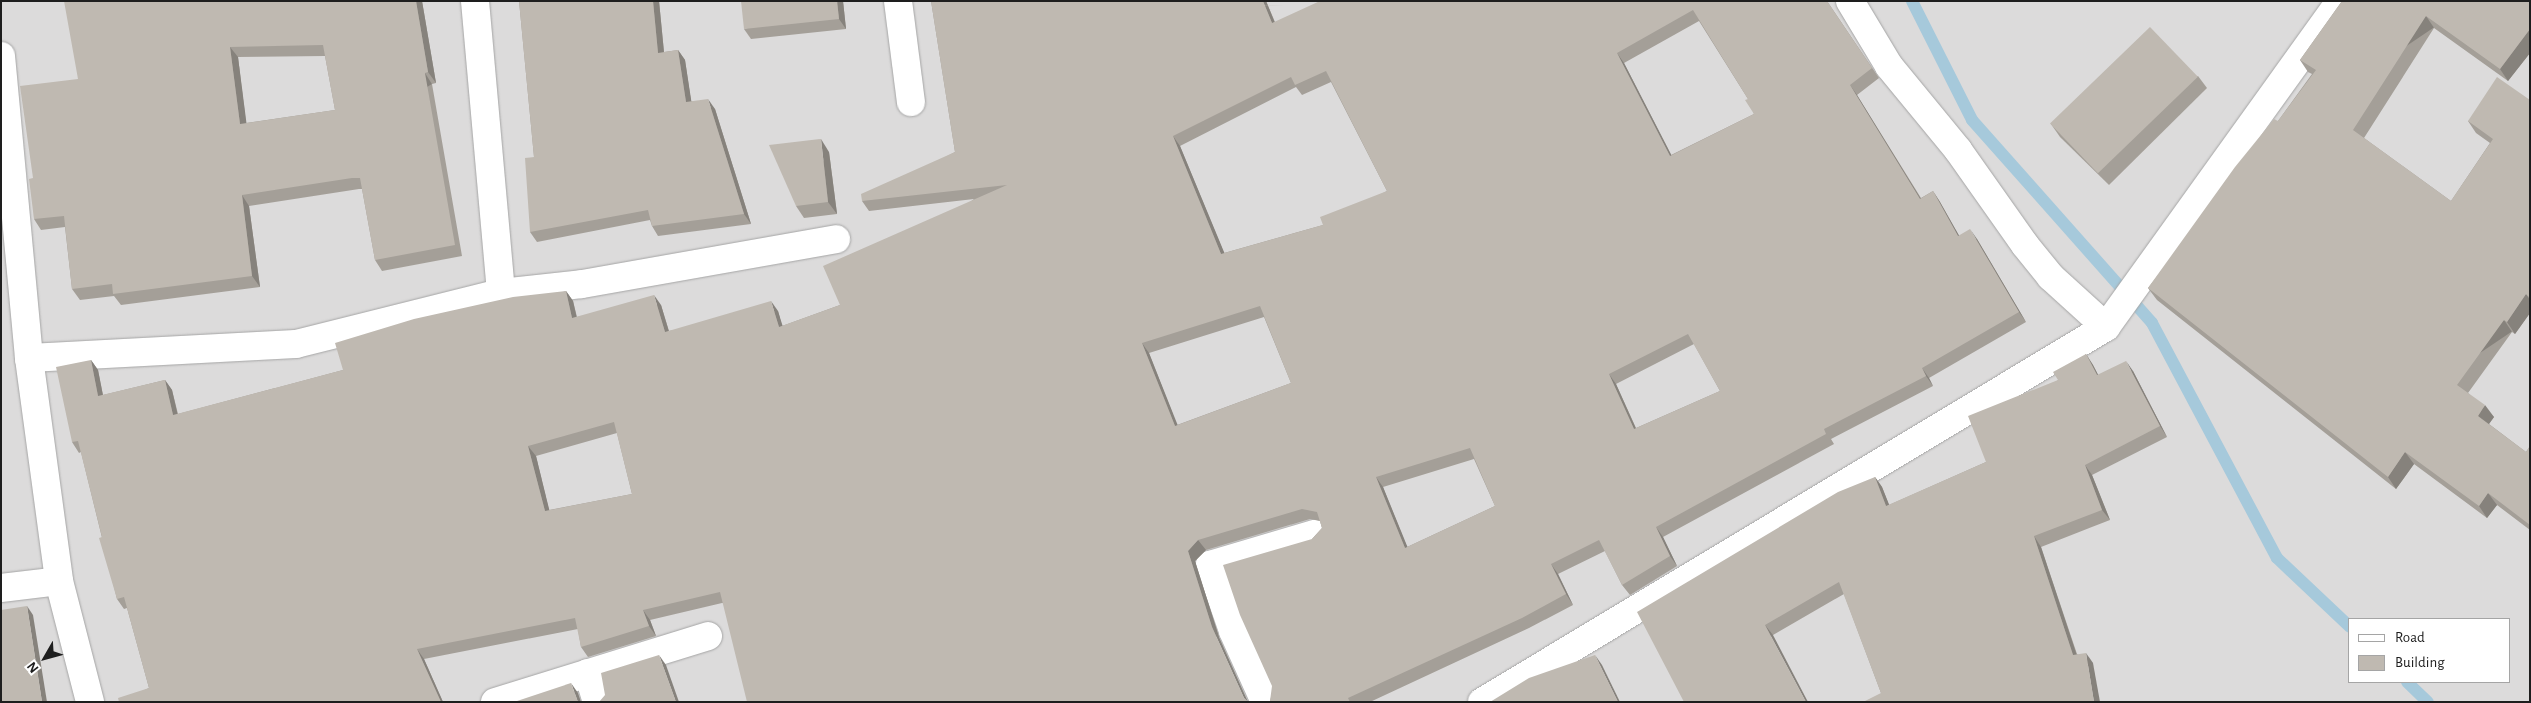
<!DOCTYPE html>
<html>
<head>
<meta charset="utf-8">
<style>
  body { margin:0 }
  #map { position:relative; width:2531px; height:703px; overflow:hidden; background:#efede4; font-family:"Alegreya Sans",sans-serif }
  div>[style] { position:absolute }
  .residential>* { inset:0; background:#dcdbdb }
  .stream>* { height:12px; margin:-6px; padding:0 6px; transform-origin:6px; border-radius:6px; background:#a6c9db }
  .roads { filter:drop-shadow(0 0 1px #a5a5a5) drop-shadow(0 0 1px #a5a5a5) }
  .minor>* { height:28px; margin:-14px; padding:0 14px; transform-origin:14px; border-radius:14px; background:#fff }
  .wall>* { inset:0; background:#a49f98 }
  .shaded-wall>* { inset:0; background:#86827c; transform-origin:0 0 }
  .building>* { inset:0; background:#bfb9b1; transform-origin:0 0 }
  span { translate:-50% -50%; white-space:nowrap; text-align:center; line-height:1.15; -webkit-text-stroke:5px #fff; paint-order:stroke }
  .frame { position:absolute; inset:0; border:2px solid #1e1e1e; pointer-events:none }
  .legend { position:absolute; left:2348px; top:618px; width:162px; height:65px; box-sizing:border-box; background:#fff; border:1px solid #a5a5a5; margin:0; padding:6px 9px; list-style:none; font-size:15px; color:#1e1e1e }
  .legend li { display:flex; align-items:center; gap:10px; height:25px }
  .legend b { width:25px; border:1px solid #a5a5a5 }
  .north { position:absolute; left:20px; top:633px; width:50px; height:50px; -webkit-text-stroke:4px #fff; paint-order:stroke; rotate:232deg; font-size:14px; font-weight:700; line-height:20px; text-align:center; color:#1e1e1e }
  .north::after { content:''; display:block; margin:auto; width:18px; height:22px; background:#1e1e1e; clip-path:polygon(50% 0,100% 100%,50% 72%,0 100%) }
</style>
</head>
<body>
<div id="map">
  <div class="residential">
    <i style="clip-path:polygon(evenodd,1px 1px,2530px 1px,2530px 702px,1px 702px,1px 1px,2350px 619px,2510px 619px,2510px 682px,2350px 682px,2350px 619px)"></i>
  </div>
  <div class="stream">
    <i style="left:1912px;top:1px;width:133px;rotate:63.2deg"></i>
    <i style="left:1972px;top:120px;width:271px;rotate:48.4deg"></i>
    <i style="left:2152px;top:323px;width:266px;rotate:62deg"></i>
    <i style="left:2277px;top:558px;width:100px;rotate:43.4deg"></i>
    <i style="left:2407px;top:682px;width:29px;rotate:44deg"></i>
  </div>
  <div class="roads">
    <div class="minor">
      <i style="left:475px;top:1px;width:293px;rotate:84.9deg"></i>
      <i style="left:898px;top:1px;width:102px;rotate:82.7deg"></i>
      <i style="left:1850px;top:1px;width:76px;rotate:59deg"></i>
      <i style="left:1889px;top:66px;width:109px;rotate:50.6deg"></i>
      <i style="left:1958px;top:150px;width:116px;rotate:54.8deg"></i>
      <i style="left:2025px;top:245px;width:41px;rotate:50.9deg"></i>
      <i style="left:2051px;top:277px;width:74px;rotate:42.3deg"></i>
      <i style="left:1px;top:56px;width:303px;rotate:84.7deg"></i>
      <i style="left:29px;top:358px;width:225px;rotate:82.3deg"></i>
      <i style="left:59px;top:581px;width:125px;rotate:75.6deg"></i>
      <i style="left:29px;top:358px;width:267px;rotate:-3deg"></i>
      <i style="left:296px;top:344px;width:211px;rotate:-14deg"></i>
      <i style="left:501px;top:293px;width:81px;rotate:-6.3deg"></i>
      <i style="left:582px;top:284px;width:258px;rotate:-10deg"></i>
      <i style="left:1px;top:588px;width:58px;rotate:-6.9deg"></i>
      <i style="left:588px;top:673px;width:30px;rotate:73deg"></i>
      <i style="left:495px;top:702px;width:223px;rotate:-17.2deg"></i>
      <i style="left:1265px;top:702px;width:78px;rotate:-114.3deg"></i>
      <i style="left:1233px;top:631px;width:70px;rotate:-109.2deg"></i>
      <i style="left:1210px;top:565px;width:109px;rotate:-16.6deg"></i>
      <i style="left:1482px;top:702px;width:728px;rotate:-31deg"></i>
      <i style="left:2106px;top:327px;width:401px;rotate:-54.3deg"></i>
    </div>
  </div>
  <div class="wall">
    <i style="clip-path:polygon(evenodd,422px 1px,436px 83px,432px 84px,462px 256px,382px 271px,375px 260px,362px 189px,359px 189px,249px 206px,260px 287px,121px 305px,114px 296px,80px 300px,72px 289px,65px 227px,41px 230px,34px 219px,33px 178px,78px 79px,422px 1px,325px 56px,335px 110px,246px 123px,238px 57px,325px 56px)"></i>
    <i style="clip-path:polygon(519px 1px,659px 1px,664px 52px,678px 50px,685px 60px,691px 101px,715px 109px,751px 224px,658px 236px,652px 226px,650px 220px,537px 242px,530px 232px,534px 157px)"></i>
    <i style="clip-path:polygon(843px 1px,846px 29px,751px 39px,744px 29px)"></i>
    <i style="clip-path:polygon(evenodd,931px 1px,1266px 1px,1275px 22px,1827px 1px,1879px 78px,1857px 95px,1921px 198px,1933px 191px,1940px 202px,1959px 236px,1977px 239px,2026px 322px,1929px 378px,1933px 386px,1831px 439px,1834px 444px,1663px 537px,1677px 566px,1630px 595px,1622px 585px,1605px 551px,1558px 574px,1573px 605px,1529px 628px,1370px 702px,1270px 702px,1270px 701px,1312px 539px,1322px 528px,1320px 521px,1310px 519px,1206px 550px,1195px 561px,1219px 637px,722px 603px,650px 620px,656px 636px,588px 657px,581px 647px,578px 629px,424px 659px,443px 702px,119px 702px,149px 688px,127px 608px,124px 609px,117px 599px,81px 452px,79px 453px,72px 442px,91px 360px,98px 370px,103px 395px,165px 380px,172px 390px,178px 414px,343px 370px,566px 291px,573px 301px,577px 317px,661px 305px,669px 331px,778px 311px,782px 326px,840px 305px,974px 199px,869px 211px,862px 201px,955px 152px,931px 1px,1699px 21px,1748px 99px,1754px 114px,1671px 155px,1624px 63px,1699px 21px,931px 1px,1331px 82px,1387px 191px,1323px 225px,1224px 253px,1180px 146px,1296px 87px,1302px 95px,1331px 82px,931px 1px,1264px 317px,1291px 383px,1177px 425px,1149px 353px,1264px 317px,931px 1px,1694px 344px,1720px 391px,1636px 428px,1616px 384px,1694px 344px,931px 1px,617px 433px,632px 494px,549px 510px,536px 456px,617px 433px,931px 1px,1474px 459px,1495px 506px,1407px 547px,1383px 487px,1474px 459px)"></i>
    <i style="clip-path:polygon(2342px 1px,2530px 1px,2530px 53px,2508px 81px,2434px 28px,2364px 138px,2451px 201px,2490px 143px,2476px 133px,2468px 121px,2530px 100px,2530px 313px,2515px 334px,2512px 332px,2468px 393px,2494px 417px,2489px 424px,2526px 452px,2530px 446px,2530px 530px,2497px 505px,2487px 518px,2414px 464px,2396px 489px,2157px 300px,2148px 288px,2278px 121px,2312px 74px,2308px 72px,2300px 60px)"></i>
    <i style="clip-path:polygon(2198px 76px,2207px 88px,2109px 185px,2060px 137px,2051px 124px)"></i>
    <i style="clip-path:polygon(829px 152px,837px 214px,804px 218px,796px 206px)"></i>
    <i style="clip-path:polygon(2086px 354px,2093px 365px,2098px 375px,2133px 371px,2167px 437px,2092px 475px,2110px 520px,2041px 547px,2077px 654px,2093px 663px,1881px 693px,1844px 594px,1773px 635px,1684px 702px,1875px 477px,1882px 487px,1889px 505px,1986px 462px,2058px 380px)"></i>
  </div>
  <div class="shaded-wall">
    <i style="clip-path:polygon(416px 1px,422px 1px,436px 83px,428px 72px)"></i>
    <i style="clip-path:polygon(653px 1px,659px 1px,665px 63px,658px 53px)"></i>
    <i style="clip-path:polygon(837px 1px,843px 1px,846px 29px,839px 19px)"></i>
    <i style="clip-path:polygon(1263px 1px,1266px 1px,1279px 33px,1272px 23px)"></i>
    <i style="left:2426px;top:16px;width:14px;height:135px;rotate:56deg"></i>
    <i style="clip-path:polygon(2530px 29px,2530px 53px,2508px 81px,2500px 69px)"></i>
    <i style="clip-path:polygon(230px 47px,238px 57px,248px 135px,240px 124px)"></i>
    <i style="clip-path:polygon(678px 50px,685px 60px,693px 112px,686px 102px)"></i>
    <i style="clip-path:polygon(1617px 53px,1624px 63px,1677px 166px,1670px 156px)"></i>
    <i style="left:425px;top:73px;width:13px;height:175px;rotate:58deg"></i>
    <i style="clip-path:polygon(1850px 85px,1857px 95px,1927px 209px,1920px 199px)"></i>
    <i style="clip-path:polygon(708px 99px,715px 109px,751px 224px,744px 214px)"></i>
    <i style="clip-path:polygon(1173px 136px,1180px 146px,1229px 264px,1221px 254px)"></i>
    <i style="clip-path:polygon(821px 139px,829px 152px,837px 214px,828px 202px)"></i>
    <i style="clip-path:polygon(1933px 191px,1940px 202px,1965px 246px,1958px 236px)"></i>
    <i style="clip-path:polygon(242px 195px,249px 206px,260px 287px,252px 276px)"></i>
    <i style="clip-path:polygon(1970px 229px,1977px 239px,2026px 322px,2019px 312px)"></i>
    <i style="clip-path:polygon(566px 291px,573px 301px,579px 328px,572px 318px)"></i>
    <i style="clip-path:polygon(2526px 294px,2530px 300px,2530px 313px,2515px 334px,2507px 322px)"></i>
    <i style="clip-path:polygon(654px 295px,661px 305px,672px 342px,665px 332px)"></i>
    <i style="clip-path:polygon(771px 301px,778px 311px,786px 337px,779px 327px)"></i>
    <i style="left:2504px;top:320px;width:14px;height:80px;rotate:56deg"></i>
    <i style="clip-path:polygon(1142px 343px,1149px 353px,1182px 436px,1175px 426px)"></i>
    <i style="clip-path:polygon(2086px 354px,2093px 365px,2104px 386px,2097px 375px)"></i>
    <i style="clip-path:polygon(91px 360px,98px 370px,105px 406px,98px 396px)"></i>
    <i style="clip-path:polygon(2126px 361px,2133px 371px,2167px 437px,2160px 426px)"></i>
    <i style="clip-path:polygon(1922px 368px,1929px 378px,1933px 386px,1926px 376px)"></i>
    <i style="clip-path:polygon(1609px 374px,1616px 384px,1641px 440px,1634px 429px)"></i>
    <i style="clip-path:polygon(165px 380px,172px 390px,180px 425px,173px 415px)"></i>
    <i style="clip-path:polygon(2485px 405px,2494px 417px,2486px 428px,2478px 416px)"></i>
    <i style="clip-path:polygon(528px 446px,536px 456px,552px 521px,545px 511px)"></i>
    <i style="clip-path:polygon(2405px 452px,2414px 464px,2396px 489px,2388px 477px)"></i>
    <i style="clip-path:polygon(2085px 465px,2092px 475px,2110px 520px,2102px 510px)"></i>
    <i style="clip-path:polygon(1376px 477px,1383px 487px,1412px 558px,1405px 548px)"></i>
    <i style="clip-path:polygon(1875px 477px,1882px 487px,1894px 517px,1886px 506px)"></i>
    <i style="clip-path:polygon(2488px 493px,2497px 505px,2487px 518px,2479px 506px)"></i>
    <i style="clip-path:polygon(1656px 527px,1663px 537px,1677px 566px,1670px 556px)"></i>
    <i style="clip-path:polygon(2034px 536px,2041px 547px,2080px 665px,2073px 655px)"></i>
    <i style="clip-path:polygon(1198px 540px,1206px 550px,1195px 561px,1219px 637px,1248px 702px,1244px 698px,1212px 627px,1188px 551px)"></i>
    <i style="clip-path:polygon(1551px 564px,1558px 574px,1573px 605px,1566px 594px)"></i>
    <i style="clip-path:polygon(27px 606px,33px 615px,47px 702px,42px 702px)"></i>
    <i style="clip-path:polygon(643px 610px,650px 620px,656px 636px,649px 626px)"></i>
    <i style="clip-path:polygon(1765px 625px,1773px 635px,1808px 702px,1806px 702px)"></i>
    <i style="clip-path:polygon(417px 649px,424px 659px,443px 702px,441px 702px)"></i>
    <i style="clip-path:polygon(2086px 653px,2093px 663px,2100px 702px,2094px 702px)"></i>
    <i style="clip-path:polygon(659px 655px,666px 665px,679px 702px,676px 702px)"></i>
    <i style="clip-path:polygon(1595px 655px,1602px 665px,1620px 702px,1618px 702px)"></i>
    <i style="clip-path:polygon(571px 683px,578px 693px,581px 702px,578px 702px)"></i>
  </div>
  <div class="building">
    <i style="clip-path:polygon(evenodd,64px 1px,416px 1px,428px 72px,425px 73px,455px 245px,375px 260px,360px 178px,352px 178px,242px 195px,252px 276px,113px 294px,112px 284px,72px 289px,64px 216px,34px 219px,29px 179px,33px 178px,20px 86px,78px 79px,64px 1px,323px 45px,335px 110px,240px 124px,230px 47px,323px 45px)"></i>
    <i style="clip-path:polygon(519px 1px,653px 1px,658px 53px,678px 50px,686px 102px,708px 99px,744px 214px,652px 226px,648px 210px,530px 232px,525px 158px,534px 157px)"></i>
    <i style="clip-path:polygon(741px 1px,837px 1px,839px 19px,744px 29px)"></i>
    <i style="clip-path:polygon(evenodd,931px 1px,1263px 1px,1272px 23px,1320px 1px,1827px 1px,1872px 68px,1850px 85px,1920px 199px,1933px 191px,1958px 236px,1970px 229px,2019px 312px,1922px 368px,1926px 376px,1824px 429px,1826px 434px,1656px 527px,1670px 556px,1622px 585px,1599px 540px,1551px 564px,1566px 594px,1522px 618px,1348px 698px,1350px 702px,1270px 702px,1270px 701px,1272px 686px,1240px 615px,1223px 565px,1312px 539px,1322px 528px,1317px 512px,1302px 509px,1198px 540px,1188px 551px,1212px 627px,1244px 698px,1248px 702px,747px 702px,720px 592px,643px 610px,649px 626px,581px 647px,575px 618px,417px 649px,441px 702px,119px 702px,118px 698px,149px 688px,124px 597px,117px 599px,99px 538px,102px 537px,78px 441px,72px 442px,56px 367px,91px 360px,98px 396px,165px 380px,173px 415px,343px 370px,335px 343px,414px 319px,513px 297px,566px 291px,572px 318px,654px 295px,665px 332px,771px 301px,779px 327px,840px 305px,823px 266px,1007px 185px,862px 201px,861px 194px,955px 152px,931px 1px,1693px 10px,1748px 99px,1745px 100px,1754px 114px,1670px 156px,1617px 53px,1693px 10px,931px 1px,1326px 71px,1387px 191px,1320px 217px,1323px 225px,1221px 254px,1173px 136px,1291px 77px,1295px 85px,1326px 71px,931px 1px,1260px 306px,1291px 383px,1175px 426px,1142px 343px,1260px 306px,931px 1px,1688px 334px,1720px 391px,1634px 429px,1609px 374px,1688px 334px,931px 1px,614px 422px,632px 494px,545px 511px,528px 446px,614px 422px,931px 1px,1470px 448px,1495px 506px,1405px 548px,1376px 477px,1470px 448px)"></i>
    <i style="clip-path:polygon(2342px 1px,2530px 1px,2530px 29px,2500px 69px,2426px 16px,2353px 130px,2451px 201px,2493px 139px,2468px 121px,2497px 77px,2530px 100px,2530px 296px,2529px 297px,2526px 294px,2507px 322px,2504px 320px,2457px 385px,2485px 405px,2478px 416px,2526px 452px,2530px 446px,2530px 525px,2488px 493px,2479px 506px,2405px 452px,2388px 477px,2148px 288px,2235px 167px,2274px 119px,2278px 121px,2316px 70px,2300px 60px)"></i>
    <i style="left:2150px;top:27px;width:69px;height:139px;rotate:46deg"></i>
    <i style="clip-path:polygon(821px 139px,828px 202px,796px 206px,769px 145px)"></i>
    <i style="clip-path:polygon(2086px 354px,2097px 375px,2126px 361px,2160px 426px,2085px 465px,2102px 510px,2034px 536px,2073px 655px,2086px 653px,2094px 702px,1863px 702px,1881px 693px,1839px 582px,1765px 625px,1806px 702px,1684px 702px,1637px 612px,1838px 492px,1875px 477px,1886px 506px,1986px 462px,1968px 416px,2058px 380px,2053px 372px)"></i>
    <i style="clip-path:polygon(27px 606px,42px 702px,1px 702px,1px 610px)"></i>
    <i style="clip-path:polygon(659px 655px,676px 702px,599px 702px,605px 695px,601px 673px)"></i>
    <i style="clip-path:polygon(1595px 655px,1618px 702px,1490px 702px,1529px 678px)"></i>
    <i style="clip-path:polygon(571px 683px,578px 702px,514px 702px)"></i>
  </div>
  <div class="frame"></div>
  <ul class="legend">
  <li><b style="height:6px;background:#fff"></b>Road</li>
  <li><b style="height:14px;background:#bfb9b1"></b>Building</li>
  </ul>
  <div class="north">N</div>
</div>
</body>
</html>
